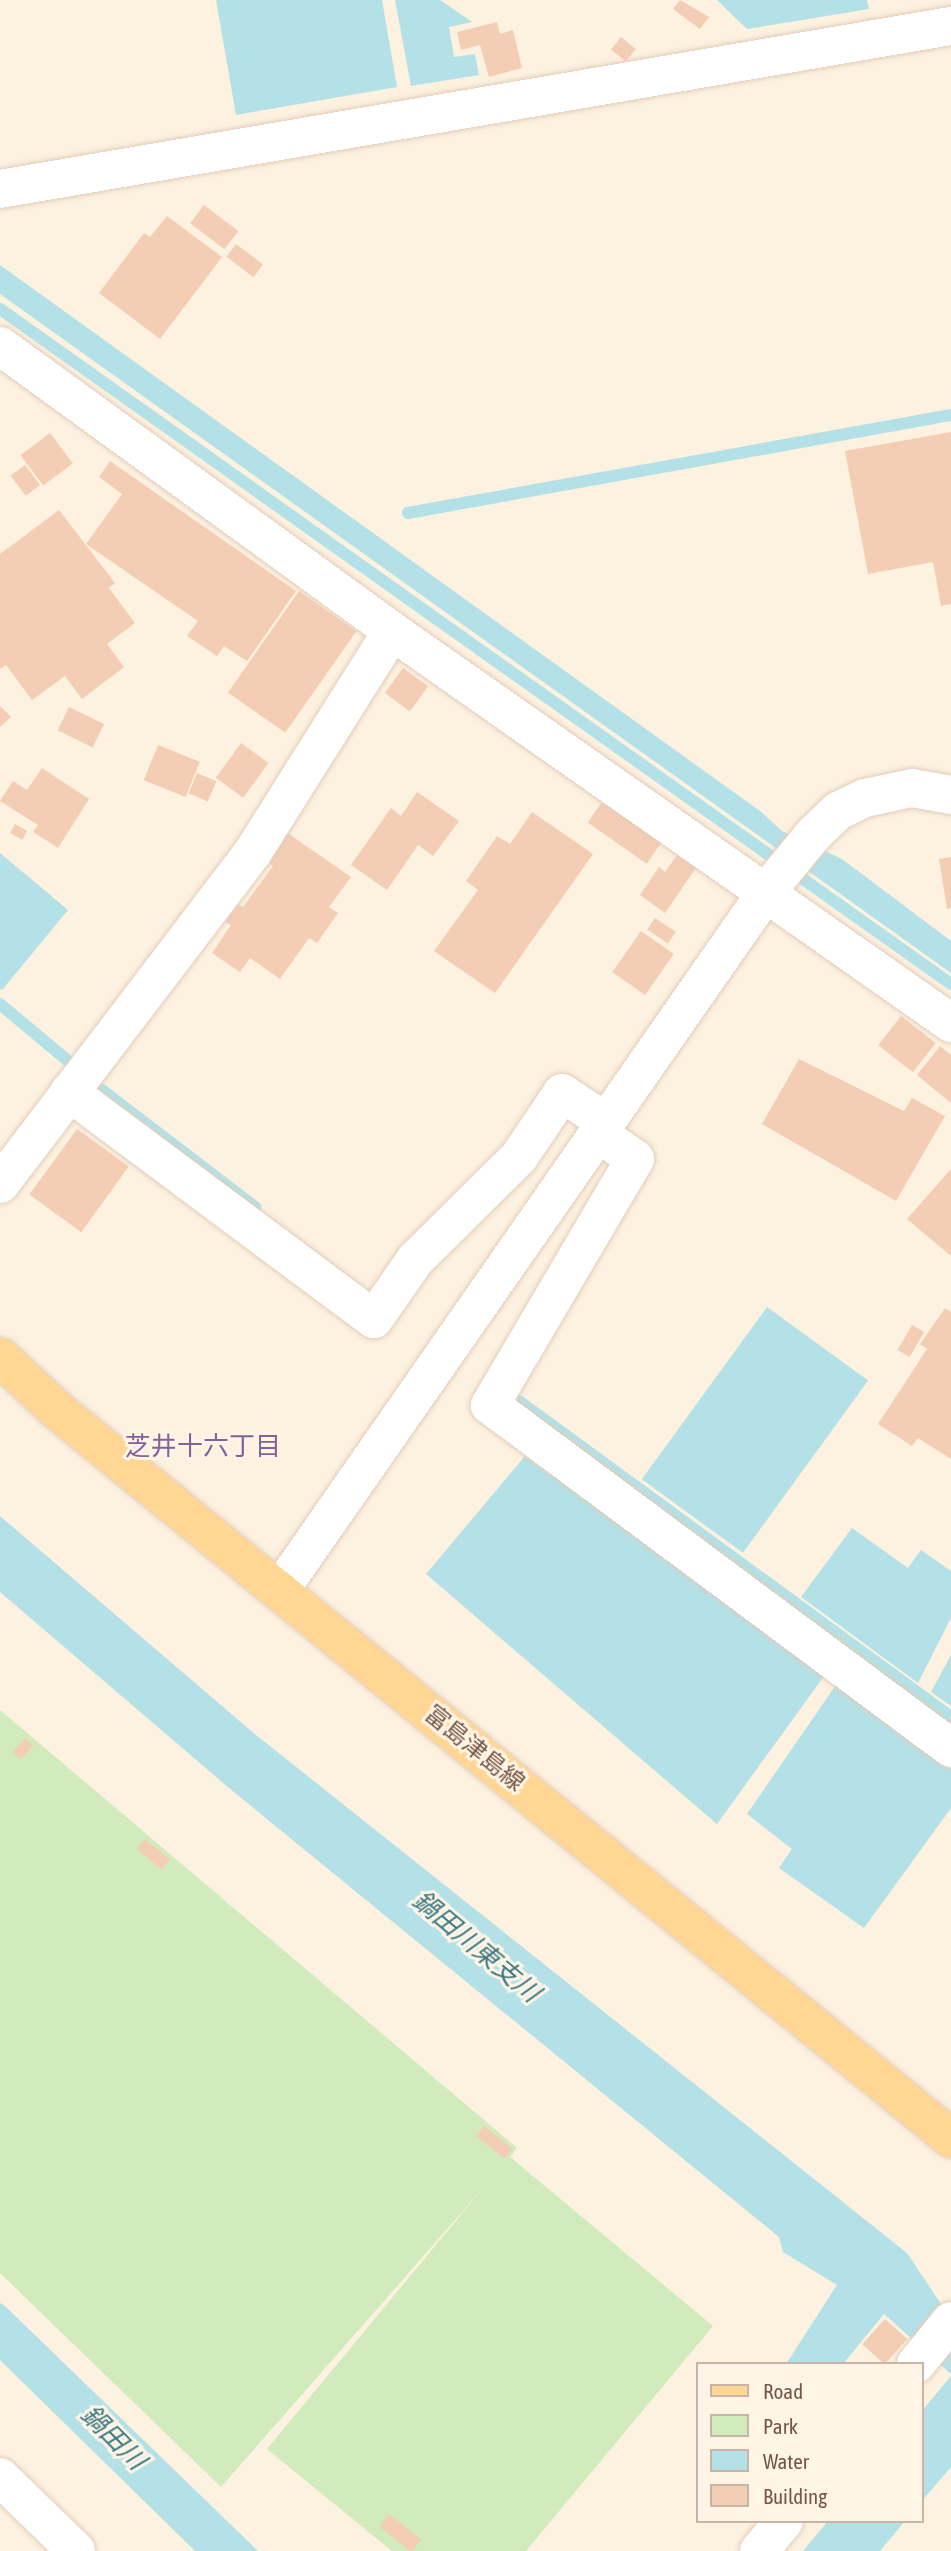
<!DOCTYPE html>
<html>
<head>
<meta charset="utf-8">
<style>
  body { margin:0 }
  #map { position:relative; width:951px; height:2551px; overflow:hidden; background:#fdf1df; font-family:"Asap Condensed","Noto Sans JP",sans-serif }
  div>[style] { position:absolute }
  .green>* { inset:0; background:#d1ebbd }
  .water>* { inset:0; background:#b3e1e7; transform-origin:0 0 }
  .stream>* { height:12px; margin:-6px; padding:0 6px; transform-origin:6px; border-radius:6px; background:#b3e1e7 }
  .building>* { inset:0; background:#f4cdb5; transform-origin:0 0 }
  .roads { filter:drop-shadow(0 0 2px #e2cdbb) drop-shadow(0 0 2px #e2cdbb) }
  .minor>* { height:38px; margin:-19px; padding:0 19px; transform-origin:19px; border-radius:19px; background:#fff }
  .major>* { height:38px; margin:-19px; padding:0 19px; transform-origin:19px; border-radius:19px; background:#ffd694 }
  span { translate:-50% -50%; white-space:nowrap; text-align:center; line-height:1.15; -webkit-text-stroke:6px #fff5e6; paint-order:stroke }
  .street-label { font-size:24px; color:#755646 }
  .neighbourhood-label { font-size:26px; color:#856199 }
  .water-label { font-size:26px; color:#3b7883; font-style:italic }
  .legend { position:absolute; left:696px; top:2362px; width:228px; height:161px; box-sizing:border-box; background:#fff5e6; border:2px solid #c8b5a6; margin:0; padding:9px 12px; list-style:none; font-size:21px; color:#755646 }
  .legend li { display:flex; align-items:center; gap:14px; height:35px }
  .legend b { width:35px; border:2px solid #c8b5a6 }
</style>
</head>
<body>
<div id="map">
  <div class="green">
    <i style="clip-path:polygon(0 1710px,517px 2148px,510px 2157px,713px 2326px,526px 2551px,392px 2551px,267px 2449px,483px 2188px,221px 2487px,0 2273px)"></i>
  </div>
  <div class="water">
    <i style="clip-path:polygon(216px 0,382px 0,397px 87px,236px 115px)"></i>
    <i style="clip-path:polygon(395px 0,440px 0,472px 22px,449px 27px,454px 57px,475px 54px,479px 75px,411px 86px)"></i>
    <i style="clip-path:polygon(717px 0,867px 0,869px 9px,747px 29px)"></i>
    <i style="clip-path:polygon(0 265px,760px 811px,782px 831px,842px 859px,951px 941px,951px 973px,0 294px)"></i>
    <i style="clip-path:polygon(0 853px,68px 910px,2px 990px,0 989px)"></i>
    <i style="left:767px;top:1307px;width:125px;height:213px;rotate:36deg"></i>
    <i style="clip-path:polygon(525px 1456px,827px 1672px,717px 1824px,426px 1574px)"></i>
    <i style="clip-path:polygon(0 1516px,256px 1735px,907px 2253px,951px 2319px,951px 2374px,884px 2314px,843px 2364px,786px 2364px,837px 2285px,783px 2252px,779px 2237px,229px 1788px,0 1592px)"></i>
    <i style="clip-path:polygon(852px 1528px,908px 1568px,921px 1550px,951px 1571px,951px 1618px,918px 1683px,801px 1597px)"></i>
    <i style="clip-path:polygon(951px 1655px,951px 1706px,931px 1692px)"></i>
    <i style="clip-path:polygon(838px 1682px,951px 1764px,951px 1808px,864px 1928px,779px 1868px,792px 1849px,747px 1814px)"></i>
    <i style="clip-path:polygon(0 2303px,5px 2306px,258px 2551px,195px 2551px,0 2360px)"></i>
    <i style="clip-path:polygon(951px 2376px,951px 2467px,921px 2502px,921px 2412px)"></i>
    <i style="clip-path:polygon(828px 2521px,905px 2521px,880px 2551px,803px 2551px)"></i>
  </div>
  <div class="stream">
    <i style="left:0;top:309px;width:1166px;rotate:35.37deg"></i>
    <i style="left:408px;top:513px;width:552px;rotate:-10.23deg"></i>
    <i style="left:0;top:1004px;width:87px;rotate:39.9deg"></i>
    <i style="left:102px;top:1090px;width:193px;rotate:37.4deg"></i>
    <i style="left:519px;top:1401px;width:535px;rotate:36.18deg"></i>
  </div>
  <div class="building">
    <i style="clip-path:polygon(680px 0,709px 17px,700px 29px,673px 9px)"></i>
    <i style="clip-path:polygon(497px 22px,500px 34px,513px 30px,522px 68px,489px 77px,480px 45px,461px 50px,457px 32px)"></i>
    <i style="left:621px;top:37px;width:19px;height:16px;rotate:39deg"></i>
    <i style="left:204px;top:205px;width:43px;height:23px;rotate:37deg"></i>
    <i style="clip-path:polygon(167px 216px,222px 257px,160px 339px,99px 293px,144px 233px,150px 237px)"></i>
    <i style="left:236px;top:244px;width:34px;height:16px;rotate:37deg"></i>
    <i style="clip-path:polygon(951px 432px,951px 604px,941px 606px,933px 562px,868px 574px,845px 451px)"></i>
    <i style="left:50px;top:433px;width:38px;height:37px;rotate:53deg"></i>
    <i style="clip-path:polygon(110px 461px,296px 591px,247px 661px,224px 646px,217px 656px,187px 636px,198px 621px,86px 544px,122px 494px,99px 477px)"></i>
    <i style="left:25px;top:465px;width:25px;height:18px;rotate:53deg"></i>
    <i style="clip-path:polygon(59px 510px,115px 583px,109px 588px,135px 623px,107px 644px,124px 667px,82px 699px,65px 676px,32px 700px,6px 665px,0 669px,0 554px)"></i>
    <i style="left:299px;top:591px;width:70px;height:124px;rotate:35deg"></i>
    <i style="left:403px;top:668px;width:31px;height:31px;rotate:36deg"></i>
    <i style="clip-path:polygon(0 706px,11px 717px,0 727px)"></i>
    <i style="left:69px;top:707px;width:39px;height:26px;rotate:26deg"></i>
    <i style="left:241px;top:743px;width:34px;height:43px;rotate:36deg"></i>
    <i style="left:158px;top:745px;width:45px;height:38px;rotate:22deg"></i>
    <i style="clip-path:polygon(42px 768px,89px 799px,58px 848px,33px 832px,38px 825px,0 801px,13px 781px,27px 790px)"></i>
    <i style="left:197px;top:773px;width:21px;height:22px;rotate:23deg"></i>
    <i style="clip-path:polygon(417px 792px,459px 821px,433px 856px,418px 845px,387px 890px,351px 865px,391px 808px,401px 816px)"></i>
    <i style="left:602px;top:802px;width:72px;height:25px;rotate:35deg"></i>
    <i style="clip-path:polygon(532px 812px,593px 854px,495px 993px,434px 951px,478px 890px,466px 881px,497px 836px,510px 844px)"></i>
    <i style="left:15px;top:824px;width:14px;height:10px;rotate:30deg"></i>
    <i style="clip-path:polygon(286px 832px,351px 877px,329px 907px,338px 913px,317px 943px,309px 938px,280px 979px,250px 958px,240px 972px,212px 953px,231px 925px,225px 922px,238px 904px,243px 907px,273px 866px,266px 861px)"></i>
    <i style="clip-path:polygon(677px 855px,696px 868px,665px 913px,640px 895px,659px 867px,665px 872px)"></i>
    <i style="clip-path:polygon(951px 857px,951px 908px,947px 909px,939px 859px)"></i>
    <i style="left:655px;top:918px;width:25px;height:14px;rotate:34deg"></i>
    <i style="left:641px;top:931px;width:40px;height:50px;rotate:35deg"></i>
    <i style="left:901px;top:1016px;width:44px;height:37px;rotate:38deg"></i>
    <i style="clip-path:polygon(940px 1046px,951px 1055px,951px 1103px,917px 1075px)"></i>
    <i style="clip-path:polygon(799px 1059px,904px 1111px,912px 1098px,945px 1116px,896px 1201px,762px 1124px)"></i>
    <i style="left:77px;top:1129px;width:64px;height:81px;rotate:36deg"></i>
    <i style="clip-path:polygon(951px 1169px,951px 1256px,907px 1219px)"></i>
    <i style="clip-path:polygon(945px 1308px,951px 1312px,951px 1459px,918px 1438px,912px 1446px,878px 1424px,927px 1349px,920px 1344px)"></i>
    <i style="left:912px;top:1325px;width:14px;height:29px;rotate:30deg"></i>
    <i style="left:25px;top:1738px;width:11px;height:19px;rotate:41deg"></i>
    <i style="left:145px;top:1839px;width:32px;height:13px;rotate:39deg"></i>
    <i style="left:484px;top:2126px;width:36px;height:13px;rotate:38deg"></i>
    <i style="left:885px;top:2319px;width:30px;height:34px;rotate:42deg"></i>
    <i style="left:389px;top:2514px;width:41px;height:16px;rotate:38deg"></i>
  </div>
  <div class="roads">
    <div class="minor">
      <i style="left:0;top:189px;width:965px;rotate:-9.73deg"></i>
      <i style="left:0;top:346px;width:485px;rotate:36deg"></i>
      <i style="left:392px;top:631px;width:683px;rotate:35.04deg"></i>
      <i style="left:69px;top:1092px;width:380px;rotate:36.7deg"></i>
      <i style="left:374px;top:1319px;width:72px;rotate:-55.2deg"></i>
      <i style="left:415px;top:1260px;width:146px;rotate:-44.7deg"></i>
      <i style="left:519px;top:1157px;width:77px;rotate:-56.1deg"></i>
      <i style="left:562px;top:1093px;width:53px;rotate:33.4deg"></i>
      <i style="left:598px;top:1133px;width:45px;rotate:35.1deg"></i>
      <i style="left:635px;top:1159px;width:286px;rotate:120.5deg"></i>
      <i style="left:490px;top:1405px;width:575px;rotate:36.65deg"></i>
      <i style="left:0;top:1184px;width:417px;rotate:-52.7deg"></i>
      <i style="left:253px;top:852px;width:261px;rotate:-57.8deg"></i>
      <i style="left:280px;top:1590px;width:852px;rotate:-55.13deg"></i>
      <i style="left:767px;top:891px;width:72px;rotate:-50.6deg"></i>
      <i style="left:813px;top:835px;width:35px;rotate:-44deg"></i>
      <i style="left:838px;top:811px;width:30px;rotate:-26deg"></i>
      <i style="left:865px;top:798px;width:48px;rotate:-12deg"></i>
      <i style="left:912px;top:788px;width:40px;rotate:10deg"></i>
      <i style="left:916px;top:2364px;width:55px;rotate:-50.9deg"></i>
      <i style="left:0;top:2477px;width:106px;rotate:44.2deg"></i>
      <i style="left:759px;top:2551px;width:39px;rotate:-50deg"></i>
    </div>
    <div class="major">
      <i style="left:0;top:1357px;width:78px;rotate:42.9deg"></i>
      <i style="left:57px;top:1410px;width:1153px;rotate:39.16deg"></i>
    </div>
  </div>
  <div class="street-label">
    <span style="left:475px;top:1748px;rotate:39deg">富島津島線</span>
  </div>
  <div class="neighbourhood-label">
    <span style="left:203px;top:1447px">芝井十六丁目</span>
  </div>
  <div class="water-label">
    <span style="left:476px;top:1947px;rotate:40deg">鍋田川東支川</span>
    <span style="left:113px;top:2438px;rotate:45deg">鍋田川</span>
  </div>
  <ul class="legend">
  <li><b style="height:9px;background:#ffd694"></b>Road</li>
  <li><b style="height:19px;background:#d1ebbd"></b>Park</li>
  <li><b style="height:19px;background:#b3e1e7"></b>Water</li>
  <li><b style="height:19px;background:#f4cdb5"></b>Building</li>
  </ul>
</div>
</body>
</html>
